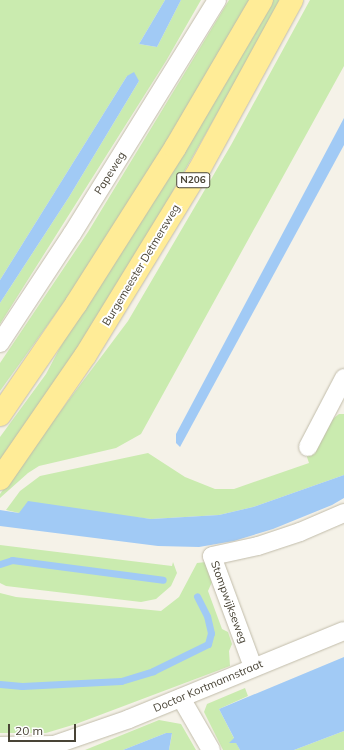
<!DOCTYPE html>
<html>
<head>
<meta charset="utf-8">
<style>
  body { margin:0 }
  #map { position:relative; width:344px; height:750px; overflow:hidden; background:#f5f2e8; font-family:Mulish,sans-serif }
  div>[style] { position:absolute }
  .green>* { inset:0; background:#caebaf }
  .water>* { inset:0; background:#a1caf5 }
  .stream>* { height:7px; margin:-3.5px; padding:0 3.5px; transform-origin:3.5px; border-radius:3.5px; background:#a1caf5 }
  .roads { filter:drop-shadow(0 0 1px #c1bcaa) drop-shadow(0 0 1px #c1bcaa) }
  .minor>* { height:18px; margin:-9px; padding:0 9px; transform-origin:9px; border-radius:9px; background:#fff }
  .primary>* { height:22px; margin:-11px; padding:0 11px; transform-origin:11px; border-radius:11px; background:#ffec97 }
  span { translate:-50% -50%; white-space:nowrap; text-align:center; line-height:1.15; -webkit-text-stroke:4px #fff; paint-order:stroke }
  .shield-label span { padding:1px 3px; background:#fff; border:1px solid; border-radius:3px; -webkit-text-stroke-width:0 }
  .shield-label { font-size:10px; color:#494436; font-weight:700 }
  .street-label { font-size:11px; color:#494436 }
  .scale { position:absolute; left:8px; top:724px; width:68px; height:18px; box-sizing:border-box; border:2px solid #494436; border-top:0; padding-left:5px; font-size:12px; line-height:14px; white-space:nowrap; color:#494436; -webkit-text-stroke:3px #fff; paint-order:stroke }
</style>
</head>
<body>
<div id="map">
  <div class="green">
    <i style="clip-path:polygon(0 0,165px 0,139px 44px,157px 47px,181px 0,201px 0,166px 61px,0 324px,0 303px,69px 197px,139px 81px,127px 76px,0 280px)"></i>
    <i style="clip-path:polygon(229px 0,254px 0,179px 129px,80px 280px,0 391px,0 363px,88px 232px)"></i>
    <i style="clip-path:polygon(272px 0,282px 0,104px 312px,0 469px,0 437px,46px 374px,72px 325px)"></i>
    <i style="clip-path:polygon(310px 0,344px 0,344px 66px,141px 434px,116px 448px,39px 466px,28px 473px,0 498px,0 494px,56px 417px,128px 321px,231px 145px)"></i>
    <i style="clip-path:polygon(339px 414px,344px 414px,344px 475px,253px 507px,219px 515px,151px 519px,106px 514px,19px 513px,6px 510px,20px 491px,40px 476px,148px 453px,185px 477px,215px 489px,234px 489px,309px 463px,306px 454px,334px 418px)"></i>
    <i style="clip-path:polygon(0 545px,172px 566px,173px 562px,177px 573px,171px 586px,156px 599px,141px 602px,6px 586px,0 583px)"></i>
    <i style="clip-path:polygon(206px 562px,212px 582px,208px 591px,222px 629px,228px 632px,232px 644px,229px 651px,230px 666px,76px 724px,46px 733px,0 733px,0 593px,16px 597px,161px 611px,179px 597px,197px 563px)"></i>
    <i style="clip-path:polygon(245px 688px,248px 696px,219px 709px,240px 750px,223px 750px,204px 712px,207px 704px)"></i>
    <i style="clip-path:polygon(159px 720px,181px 724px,196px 750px,169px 750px,172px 734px,166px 733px,123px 750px,85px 750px)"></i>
    <i style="clip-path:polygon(344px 731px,344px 750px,294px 750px)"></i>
  </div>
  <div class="water">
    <i style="clip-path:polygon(165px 0,181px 0,157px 47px,139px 44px)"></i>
    <i style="clip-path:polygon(134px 72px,139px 81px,69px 197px,0 303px,0 280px,127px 76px)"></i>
    <i style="clip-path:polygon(344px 118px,344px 145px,180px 447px,176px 443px,176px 434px)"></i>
    <i style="clip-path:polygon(344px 475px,344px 498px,332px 505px,273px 529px,234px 541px,199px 547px,158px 546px,0 526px,0 510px,19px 513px,28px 501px,151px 519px,219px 515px,253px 507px)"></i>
    <i style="clip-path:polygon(344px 657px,344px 731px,294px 750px,240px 750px,236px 743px,229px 743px,234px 738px,219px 709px)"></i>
    <i style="clip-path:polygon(166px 733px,172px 733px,169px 750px,123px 750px)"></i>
  </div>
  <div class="stream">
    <i style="left:0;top:564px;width:13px;rotate:-18deg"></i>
    <i style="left:12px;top:560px;width:152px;rotate:7.5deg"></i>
    <i style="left:0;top:684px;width:22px;rotate:5deg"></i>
    <i style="left:22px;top:686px;width:99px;rotate:-2.9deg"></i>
    <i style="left:121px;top:681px;width:34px;rotate:-17deg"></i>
    <i style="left:153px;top:671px;width:61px;rotate:-26.1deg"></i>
    <i style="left:208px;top:644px;width:11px;rotate:-75deg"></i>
    <i style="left:211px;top:633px;width:17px;rotate:-103deg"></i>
    <i style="left:207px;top:616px;width:22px;rotate:-117deg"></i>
  </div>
  <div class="roads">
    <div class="minor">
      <i style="left:0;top:343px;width:131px;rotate:-56.6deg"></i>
      <i style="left:72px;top:234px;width:275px;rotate:-58.2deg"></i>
      <i style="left:308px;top:447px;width:78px;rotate:-62.4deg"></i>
      <i style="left:253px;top:667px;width:118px;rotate:-110.3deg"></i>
      <i style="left:212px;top:556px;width:47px;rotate:-12.3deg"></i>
      <i style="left:258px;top:546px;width:44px;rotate:-18.4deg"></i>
      <i style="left:300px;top:532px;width:48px;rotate:-23.4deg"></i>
      <i style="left:181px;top:698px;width:60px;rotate:60deg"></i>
      <i style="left:0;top:746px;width:54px;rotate:-1.1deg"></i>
      <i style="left:54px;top:745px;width:79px;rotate:-19.1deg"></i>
      <i style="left:129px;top:719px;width:232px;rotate:-22.3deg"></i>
    </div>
    <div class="primary">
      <i style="left:0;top:415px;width:135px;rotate:-55.6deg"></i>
      <i style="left:76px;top:304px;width:185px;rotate:-57.6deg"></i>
      <i style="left:175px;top:148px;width:172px;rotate:-59.6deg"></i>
      <i style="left:0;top:479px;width:150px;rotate:-55.4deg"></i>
      <i style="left:85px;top:356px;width:218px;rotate:-58.5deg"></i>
      <i style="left:199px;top:170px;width:194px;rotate:-61.3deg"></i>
    </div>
  </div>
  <div class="shield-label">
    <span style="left:193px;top:180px">N206</span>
  </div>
  <div class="street-label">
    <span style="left:110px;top:173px;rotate:-58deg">Papeweg</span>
    <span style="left:141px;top:265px;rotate:-59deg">Burgemeester Detmersweg</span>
    <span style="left:229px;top:602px;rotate:70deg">Stompwijkseweg</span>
    <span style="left:208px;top:686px;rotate:-23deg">Doctor Kortmannstraat</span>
  </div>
  <div class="scale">20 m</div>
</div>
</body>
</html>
